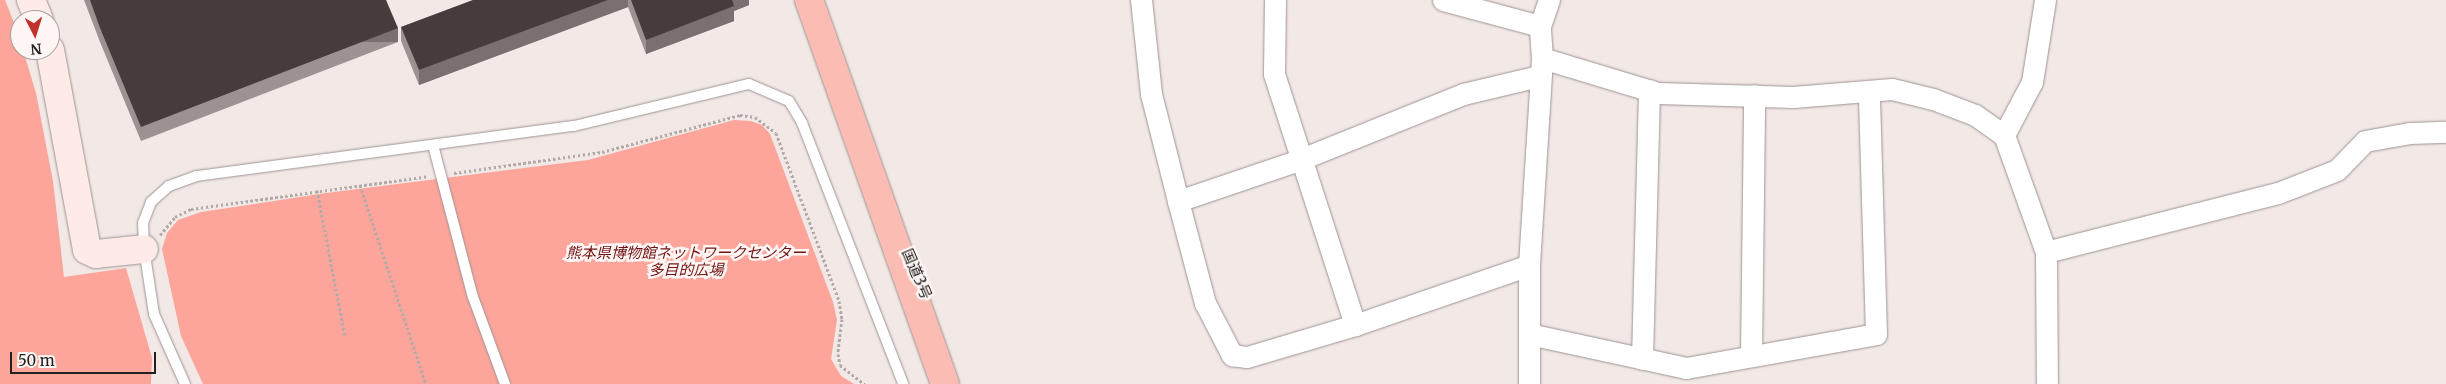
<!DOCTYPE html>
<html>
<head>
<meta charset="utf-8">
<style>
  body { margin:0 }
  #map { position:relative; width:2446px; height:384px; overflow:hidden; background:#f2e8e6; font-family:Merriweather,"Noto Sans JP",serif }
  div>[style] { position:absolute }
  .green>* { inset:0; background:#fda59b }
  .path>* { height:3px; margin-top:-1.5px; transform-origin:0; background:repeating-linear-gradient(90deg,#b2aaa9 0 2.5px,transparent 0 5px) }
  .roads { filter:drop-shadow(0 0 1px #9d9493) drop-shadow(0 0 1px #9d9493) }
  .lane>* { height:10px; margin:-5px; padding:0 5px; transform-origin:5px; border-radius:5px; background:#fff }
  .street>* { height:21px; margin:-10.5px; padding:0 10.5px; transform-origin:10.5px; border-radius:10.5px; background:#fff }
  .secondary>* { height:28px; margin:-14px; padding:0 14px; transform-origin:14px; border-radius:14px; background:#feebe8 }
  .highway>* { height:28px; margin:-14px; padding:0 14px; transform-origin:14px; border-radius:14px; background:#fbbcb4 }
  .wall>* { inset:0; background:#9c9291 }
  .shaded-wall>* { inset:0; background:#79706f; transform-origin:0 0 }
  .building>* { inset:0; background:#453d3c }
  span { translate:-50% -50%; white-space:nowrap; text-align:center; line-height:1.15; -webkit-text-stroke:5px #fef6f4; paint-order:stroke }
  .park-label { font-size:15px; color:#711312; font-style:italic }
  .street-label { font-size:15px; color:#242020 }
  .north { position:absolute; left:10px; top:10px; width:50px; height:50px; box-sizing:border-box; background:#fef6f4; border:1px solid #a7a09f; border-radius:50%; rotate:175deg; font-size:14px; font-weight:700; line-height:20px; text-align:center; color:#242020 }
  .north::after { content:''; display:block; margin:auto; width:18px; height:22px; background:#c0312d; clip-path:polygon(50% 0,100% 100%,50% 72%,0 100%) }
  .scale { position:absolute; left:10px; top:352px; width:146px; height:22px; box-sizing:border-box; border:2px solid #242020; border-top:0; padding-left:6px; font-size:15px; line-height:18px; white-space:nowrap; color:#242020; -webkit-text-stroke:4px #fef6f4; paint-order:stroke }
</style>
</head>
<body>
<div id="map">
  <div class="green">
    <i style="clip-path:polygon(0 0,5px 0,18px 33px,20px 50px,23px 50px,36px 93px,53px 181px,64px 277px,126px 268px,152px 358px,151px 384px,0 384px)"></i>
    <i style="clip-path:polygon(734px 120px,751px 121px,762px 125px,770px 134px,833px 302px,837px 320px,831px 359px,841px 376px,854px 384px,203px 384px,181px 336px,162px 249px,167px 233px,178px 220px,201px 212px,326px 193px,588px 160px)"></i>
  </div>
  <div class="path">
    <i style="left:454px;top:173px;width:149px;rotate:-8.1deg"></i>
    <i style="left:602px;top:152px;width:143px;rotate:-15deg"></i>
    <i style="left:740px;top:115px;width:15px;rotate:8deg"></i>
    <i style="left:755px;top:117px;width:26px;rotate:37deg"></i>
    <i style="left:776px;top:133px;width:179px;rotate:69.4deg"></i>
    <i style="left:839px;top:301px;width:18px;rotate:81deg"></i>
    <i style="left:842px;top:319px;width:35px;rotate:97deg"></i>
    <i style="left:838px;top:354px;width:11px;rotate:80deg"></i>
    <i style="left:840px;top:365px;width:31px;rotate:38deg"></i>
    <i style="left:360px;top:185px;width:210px;rotate:71.7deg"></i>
    <i style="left:317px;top:190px;width:150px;rotate:79.2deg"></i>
    <i style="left:160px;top:235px;width:23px;rotate:-50deg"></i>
    <i style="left:175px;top:217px;width:18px;rotate:-27deg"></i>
    <i style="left:191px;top:209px;width:239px;rotate:-7.9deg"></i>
  </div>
  <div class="roads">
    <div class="lane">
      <i style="left:433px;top:145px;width:157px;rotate:75.3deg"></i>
      <i style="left:473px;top:297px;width:93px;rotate:69.8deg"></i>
      <i style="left:185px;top:384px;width:77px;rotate:-113.9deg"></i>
      <i style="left:154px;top:314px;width:66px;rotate:-98.7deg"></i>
      <i style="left:144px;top:249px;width:26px;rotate:-92deg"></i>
      <i style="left:143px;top:223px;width:22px;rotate:-69deg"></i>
      <i style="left:151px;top:202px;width:24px;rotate:-42deg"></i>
      <i style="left:169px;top:186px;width:30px;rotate:-20deg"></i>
      <i style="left:197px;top:176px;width:380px;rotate:-7.6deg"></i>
      <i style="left:574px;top:126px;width:180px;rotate:-13.5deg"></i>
      <i style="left:749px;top:84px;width:43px;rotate:23deg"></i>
      <i style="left:789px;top:101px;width:26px;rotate:59deg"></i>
      <i style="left:802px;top:123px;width:280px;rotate:68.8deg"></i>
    </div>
    <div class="street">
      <i style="left:1141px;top:0;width:95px;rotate:83.9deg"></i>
      <i style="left:1151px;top:94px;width:110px;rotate:75.8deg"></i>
      <i style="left:1178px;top:201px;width:106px;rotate:75.2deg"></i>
      <i style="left:1205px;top:303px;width:59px;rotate:62.6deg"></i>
      <i style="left:1232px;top:355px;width:15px;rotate:8deg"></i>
      <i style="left:1247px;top:357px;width:113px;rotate:-16.5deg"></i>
      <i style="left:1355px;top:325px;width:184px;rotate:-19deg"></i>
      <i style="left:1275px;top:0;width:74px;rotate:90.8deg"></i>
      <i style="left:1274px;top:74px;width:264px;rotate:72.1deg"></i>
      <i style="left:1443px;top:0;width:100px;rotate:15deg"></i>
      <i style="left:1542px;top:58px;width:121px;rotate:16.8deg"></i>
      <i style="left:1658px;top:93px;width:135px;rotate:1.7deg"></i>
      <i style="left:1793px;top:97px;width:99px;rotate:-4.6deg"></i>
      <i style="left:1892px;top:89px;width:42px;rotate:13.7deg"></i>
      <i style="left:1933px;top:99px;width:45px;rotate:20.9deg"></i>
      <i style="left:1975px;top:115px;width:35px;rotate:35deg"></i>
      <i style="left:2004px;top:135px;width:124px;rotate:70.3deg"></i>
      <i style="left:2046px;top:252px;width:132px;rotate:89.6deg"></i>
      <i style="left:2004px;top:135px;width:60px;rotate:-62.2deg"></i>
      <i style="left:2032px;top:82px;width:83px;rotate:-81deg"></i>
      <i style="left:1178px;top:201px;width:128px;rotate:-18.7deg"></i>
      <i style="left:1299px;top:160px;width:177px;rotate:-21.9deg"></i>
      <i style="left:1463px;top:94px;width:78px;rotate:-13.3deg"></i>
      <i style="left:2046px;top:252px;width:239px;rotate:-14.3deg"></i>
      <i style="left:2278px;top:193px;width:63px;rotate:-21.3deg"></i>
      <i style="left:2337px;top:170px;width:40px;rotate:-46deg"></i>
      <i style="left:2365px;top:141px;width:46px;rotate:-10.1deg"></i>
      <i style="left:2410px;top:133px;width:36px;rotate:-2deg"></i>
      <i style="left:1529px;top:334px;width:161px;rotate:12.2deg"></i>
      <i style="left:1686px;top:368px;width:193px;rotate:-10.1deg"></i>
      <i style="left:1876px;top:334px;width:241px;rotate:-91.7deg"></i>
      <i style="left:1751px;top:356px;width:261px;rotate:-89.3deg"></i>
      <i style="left:1642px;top:359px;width:269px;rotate:-88.5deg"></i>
      <i style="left:1529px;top:384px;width:119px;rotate:-90deg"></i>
      <i style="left:1529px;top:265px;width:207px;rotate:-86.4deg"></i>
      <i style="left:1542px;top:58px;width:32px;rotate:-94deg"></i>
      <i style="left:1540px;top:26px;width:28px;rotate:-71deg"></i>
    </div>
    <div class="secondary">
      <i style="left:31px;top:0;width:22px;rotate:68deg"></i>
      <i style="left:50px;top:50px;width:203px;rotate:79.5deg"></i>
      <i style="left:87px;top:250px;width:10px;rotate:24deg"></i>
      <i style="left:96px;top:254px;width:48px;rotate:-5.9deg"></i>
    </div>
    <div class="highway">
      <i style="left:809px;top:0;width:407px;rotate:70.5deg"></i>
    </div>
  </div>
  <div class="wall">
    <i style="clip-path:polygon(84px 0,386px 0,398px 42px,141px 141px,100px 42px)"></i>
    <i style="clip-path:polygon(473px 0,749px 0,749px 5px,734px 11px,734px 21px,646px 54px,628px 7px,419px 85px,401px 41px,401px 27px)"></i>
  </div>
  <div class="shaded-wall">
    <i style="clip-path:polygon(608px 0,628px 0,628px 7px,419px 85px,419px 70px)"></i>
    <i style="clip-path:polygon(731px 0,749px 0,749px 5px,734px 11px,734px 21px,646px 54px,646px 40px)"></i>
    <i style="left:398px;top:28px;width:14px;height:275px;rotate:90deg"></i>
  </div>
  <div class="building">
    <i style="clip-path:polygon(90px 0,386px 0,398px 28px,141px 127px,100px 28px)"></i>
    <i style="clip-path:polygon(473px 0,608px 0,419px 70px,401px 27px)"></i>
    <i style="clip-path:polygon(631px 0,732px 0,734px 6px,646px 40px)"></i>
  </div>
  <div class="park-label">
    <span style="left:686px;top:261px">熊本県博物館ネットワークセンター<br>多目的広場</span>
  </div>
  <div class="street-label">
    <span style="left:917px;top:274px;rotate:67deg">国道3号</span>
  </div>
  <div class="north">N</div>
  <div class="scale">50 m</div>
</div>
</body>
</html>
